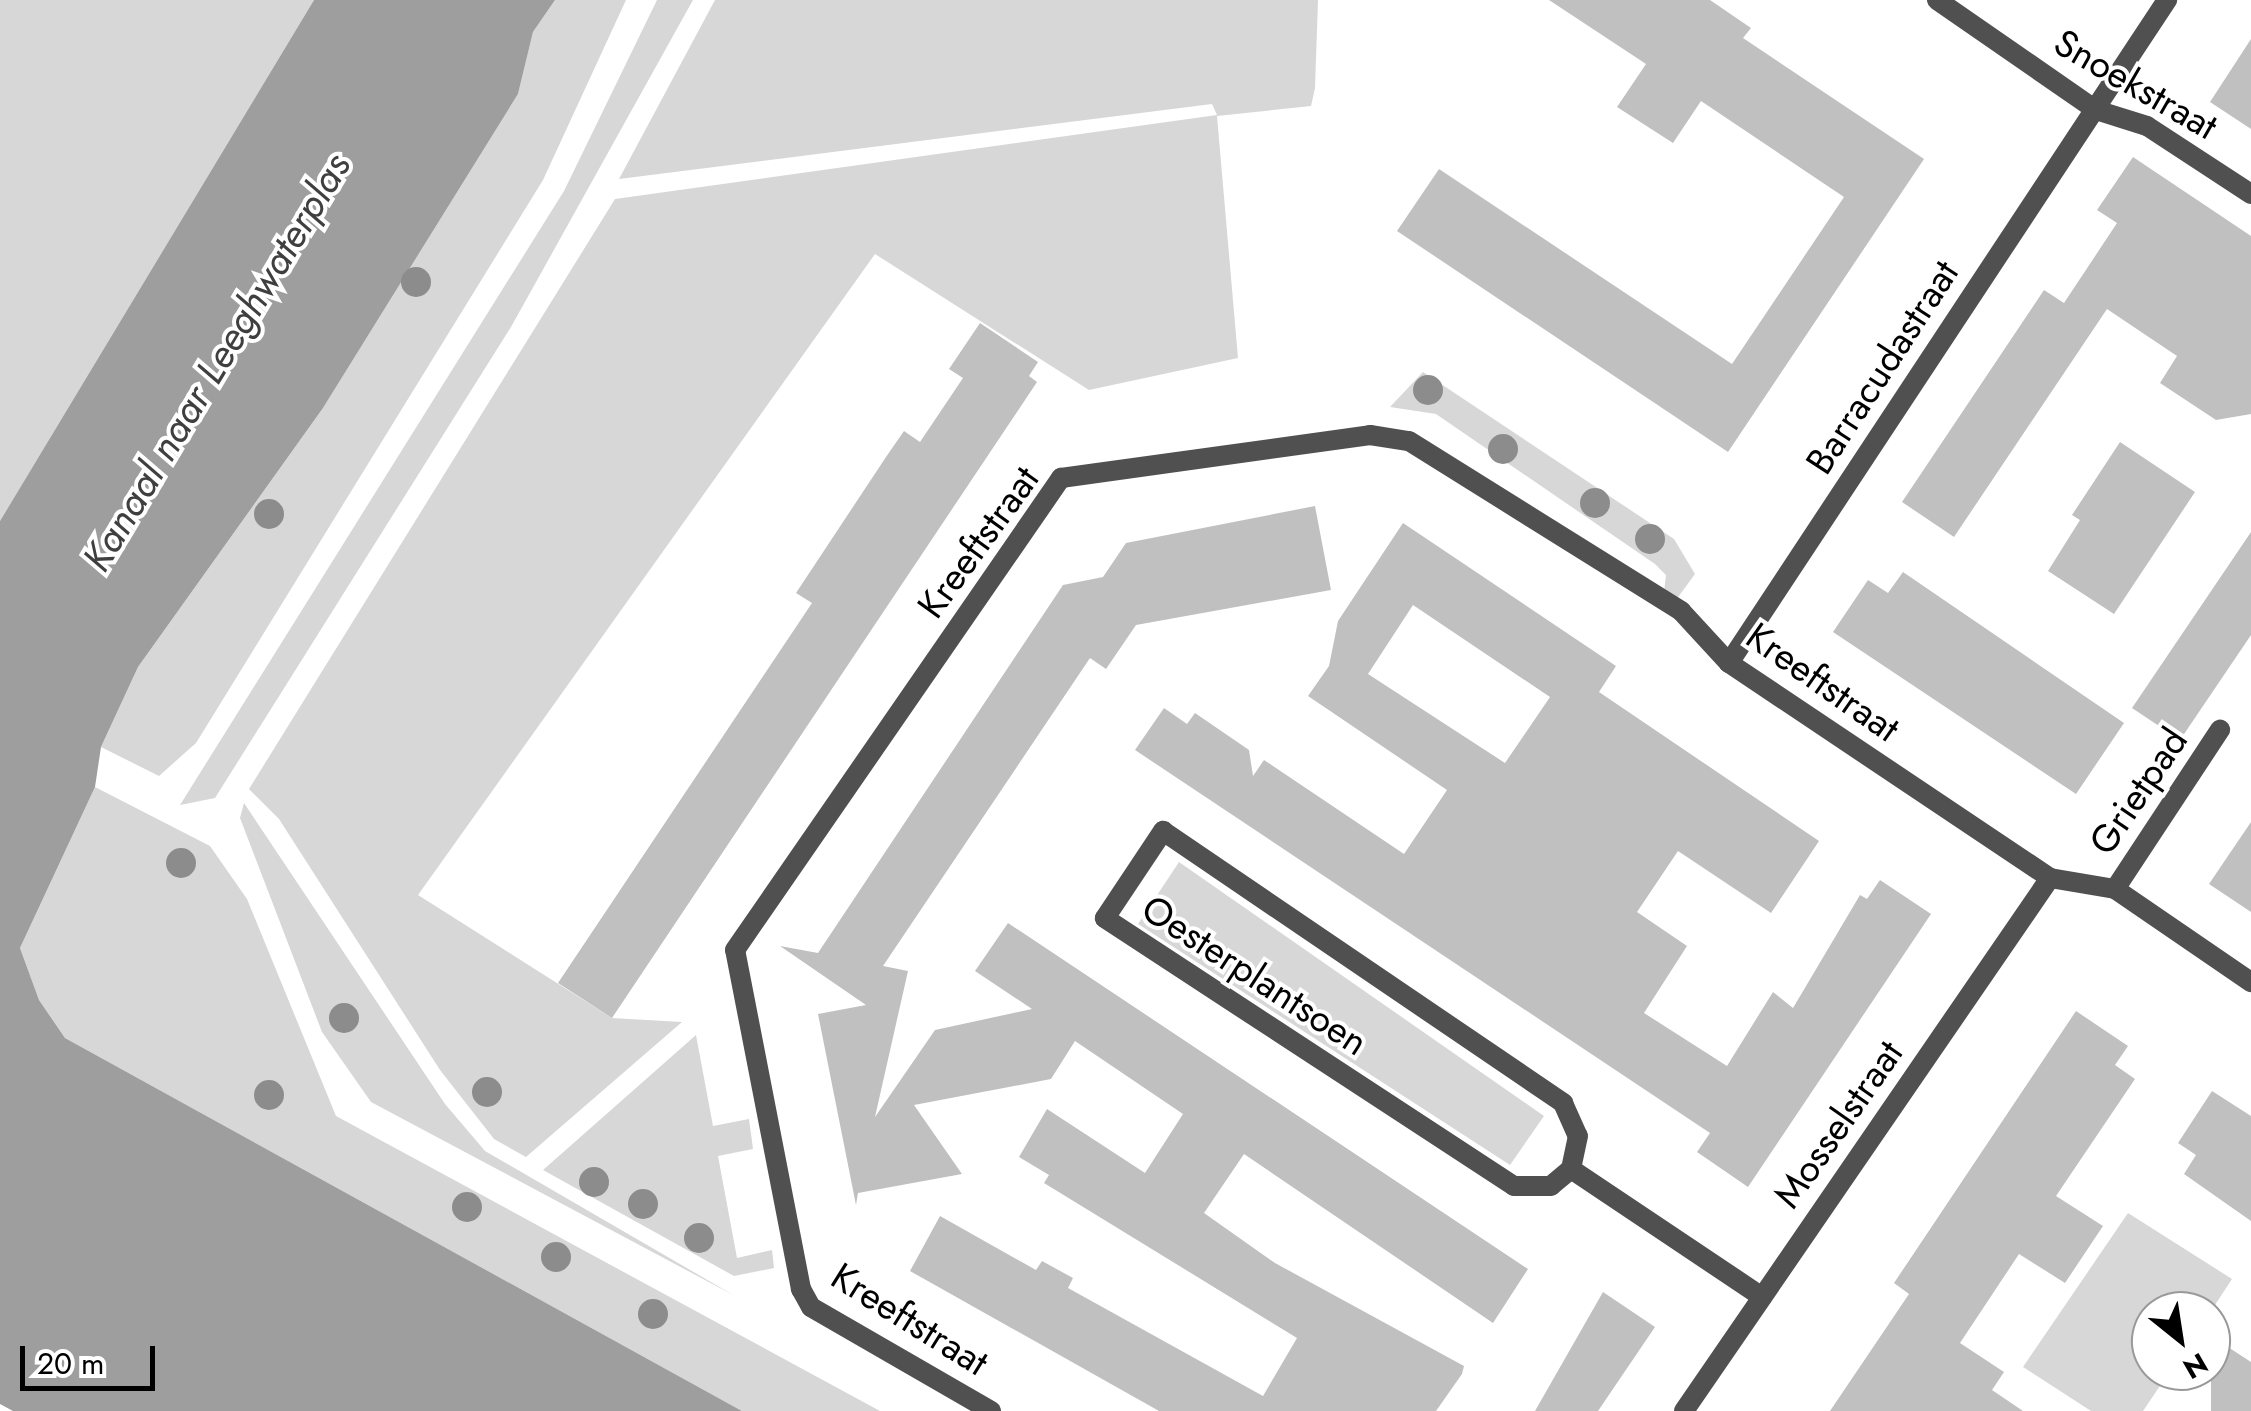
<!DOCTYPE html>
<html>
<head>
<meta charset="utf-8">
<style>
  body { margin:0 }
  #map { position:relative; width:2251px; height:1411px; overflow:hidden; background:#fff; font-family:Jost,sans-serif }
  div>[style] { position:absolute }
  .green>* { inset:0; background:#d7d7d7 }
  .water>* { inset:0; background:#9e9e9e }
  .building>* { inset:0; background:#c0c0c0 }
  .street>* { height:20px; margin:-10px; padding:0 10px; transform-origin:10px; border-radius:10px; background:#505050 }
  .trees>* { width:30px; height:30px; margin:-15px; border-radius:50%; background:#8c8c8c }
  span { translate:-50% -50%; white-space:nowrap; text-align:center; line-height:1.15; -webkit-text-stroke:8px #fff; paint-order:stroke }
  .street-label { font-size:38px; color:#000 }
  .water-label { font-size:40px; color:#3f3f3f; font-style:italic }
  .north { position:absolute; left:2131px; top:1291px; width:100px; height:100px; box-sizing:border-box; background:#fff; border:2px solid #999; border-radius:50%; rotate:150deg; font-size:28px; font-weight:700; line-height:40px; text-align:center; color:#000 }
  .north::after { content:''; display:block; margin:auto; width:35px; height:45px; background:#000; clip-path:polygon(50% 0,100% 100%,50% 72%,0 100%) }
  .scale { position:absolute; left:20px; top:1346px; width:135px; height:45px; box-sizing:border-box; border:5px solid #000; border-top:0; padding-left:12px; font-size:30px; line-height:35px; white-space:nowrap; color:#000; -webkit-text-stroke:8px #fff; paint-order:stroke }
</style>
</head>
<body>
<div id="map">
  <div class="green">
    <i style="clip-path:polygon(0 0,314px 0,0 521px)"></i>
    <i style="clip-path:polygon(555px 0,626px 0,543px 180px,196px 743px,159px 776px,101px 747px,138px 667px,323px 408px,518px 94px,533px 32px)"></i>
    <i style="clip-path:polygon(657px 0,693px 0,511px 327px,215px 798px,180px 805px,564px 191px)"></i>
    <i style="clip-path:polygon(715px 0,1318px 0,1315px 88px,1311px 106px,1217px 116px,1238px 358px,1089px 390px,875px 254px,418px 895px,612px 1018px,682px 1022px,526px 1157px,494px 1139px,440px 1070px,279px 819px,249px 789px,615px 199px,1217px 115px,1212px 104px,619px 179px)"></i>
    <i style="clip-path:polygon(1423px 372px,1674px 539px,1695px 574px,1676px 600px,1664px 592px,1666px 575px,1655px 564px,1436px 414px,1390px 407px)"></i>
    <i style="clip-path:polygon(95px 787px,210px 846px,247px 899px,336px 1116px,880px 1411px,742px 1411px,65px 1038px,39px 1000px,20px 948px)"></i>
    <i style="clip-path:polygon(244px 803px,445px 1104px,485px 1151px,735px 1296px,371px 1102px,322px 1032px,240px 818px)"></i>
    <i style="clip-path:polygon(1179px 862px,1544px 1116px,1510px 1165px,1138px 924px)"></i>
    <i style="clip-path:polygon(696px 1035px,713px 1126px,749px 1119px,753px 1149px,718px 1156px,737px 1258px,772px 1250px,774px 1268px,734px 1276px,543px 1170px)"></i>
    <i style="clip-path:polygon(2128px 1213px,2232px 1279px,2211px 1311px,2151px 1311px,2151px 1371px,2170px 1371px,2143px 1411px,2091px 1411px,2023px 1367px)"></i>
  </div>
  <div class="water">
    <i style="clip-path:polygon(314px 0,555px 0,533px 32px,518px 94px,323px 408px,138px 667px,101px 747px,95px 787px,20px 948px,39px 1000px,65px 1038px,742px 1411px,13px 1411px,0 1404px,0 521px)"></i>
  </div>
  <div class="building">
    <i style="clip-path:polygon(1549px 0,1710px 0,1751px 28px,1743px 38px,1924px 159px,1728px 452px,1397px 231px,1439px 169px,1732px 364px,1844px 197px,1701px 101px,1673px 143px,1617px 107px,1646px 64px)"></i>
    <i style="clip-path:polygon(2251px 39px,2251px 129px,2210px 102px)"></i>
    <i style="clip-path:polygon(2133px 157px,2251px 236px,2251px 414px,2216px 420px,2160px 383px,2177px 356px,2107px 309px,1954px 537px,1902px 502px,2044px 290px,2064px 303px,2117px 223px,2097px 210px)"></i>
    <i style="clip-path:polygon(980px 323px,1038px 362px,1029px 376px,1037px 382px,612px 1018px,558px 983px,812px 603px,796px 593px,886px 457px,904px 431px,920px 442px,963px 378px,949px 369px)"></i>
    <i style="clip-path:polygon(2120px 442px,2195px 492px,2114px 614px,2048px 571px,2080px 520px,2072px 515px)"></i>
    <i style="clip-path:polygon(1315px 506px,1331px 590px,1136px 625px,1106px 669px,1090px 658px,883px 966px,908px 971px,875px 1117px,935px 1030px,1032px 1009px,975px 971px,1008px 923px,1528px 1269px,1493px 1323px,1244px 1154px,1204px 1213px,1275px 1263px,1464px 1366px,1462px 1374px,1436px 1411px,1159px 1411px,910px 1271px,940px 1216px,1036px 1270px,1042px 1261px,1073px 1278px,1068px 1288px,1263px 1396px,1297px 1338px,1044px 1183px,1049px 1175px,1019px 1157px,1047px 1109px,1145px 1173px,1183px 1114px,1075px 1041px,1051px 1079px,914px 1105px,962px 1174px,858px 1193px,856px 1205px,818px 1014px,866px 1005px,780px 946px,818px 953px,1063px 585px,1103px 577px,1126px 543px)"></i>
    <i style="clip-path:polygon(evenodd,1403px 523px,1616px 666px,1599px 692px,1819px 841px,1771px 913px,1678px 851px,1637px 912px,1687px 946px,1644px 1013px,1727px 1066px,1773px 992px,1793px 1008px,1860px 895px,1867px 899px,1880px 880px,1931px 914px,1748px 1187px,1697px 1152px,1710px 1133px,1135px 750px,1164px 708px,1187px 724px,1195px 713px,1249px 750px,1253px 776px,1264px 760px,1404px 854px,1447px 790px,1308px 696px,1329px 666px,1338px 621px,1403px 523px,1413px 605px,1550px 697px,1505px 763px,1368px 674px,1413px 605px)"></i>
    <i style="clip-path:polygon(2251px 532px,2251px 635px,2180px 740px,2132px 708px)"></i>
    <i style="clip-path:polygon(1903px 572px,2124px 723px,2076px 794px,1833px 632px,1868px 580px,1888px 593px)"></i>
    <i style="clip-path:polygon(2251px 822px,2251px 912px,2209px 884px)"></i>
    <i style="clip-path:polygon(2076px 1011px,2128px 1046px,2115px 1065px,2135px 1079px,2056px 1196px,2103px 1226px,2065px 1283px,2019px 1254px,1960px 1343px,2004px 1372px,1992px 1390px,2023px 1411px,1830px 1411px,1909px 1294px,1894px 1283px)"></i>
    <i style="clip-path:polygon(2212px 1091px,2251px 1116px,2251px 1221px,2184px 1174px,2196px 1155px,2178px 1143px)"></i>
    <i style="clip-path:polygon(1603px 1292px,1655px 1327px,1598px 1411px,1535px 1411px)"></i>
    <i style="clip-path:polygon(2211px 1336px,2251px 1362px,2251px 1411px,2211px 1411px)"></i>
  </div>
  <div class="street">
    <i style="left:1937px;top:0;width:193px;rotate:34.7deg"></i>
    <i style="left:2096px;top:110px;width:53px;rotate:17.4deg"></i>
    <i style="left:2147px;top:126px;width:124px;rotate:33.2deg"></i>
    <i style="left:1729px;top:663px;width:795px;rotate:-56.55deg"></i>
    <i style="left:1163px;top:831px;width:484px;rotate:34.2deg"></i>
    <i style="left:1563px;top:1103px;width:36px;rotate:66deg"></i>
    <i style="left:1578px;top:1136px;width:34px;rotate:102deg"></i>
    <i style="left:1571px;top:1169px;width:26px;rotate:140deg"></i>
    <i style="left:1551px;top:1186px;width:37px;rotate:180deg"></i>
    <i style="left:1514px;top:1186px;width:489px;rotate:-146.8deg"></i>
    <i style="left:1105px;top:918px;width:105px;rotate:-56.3deg"></i>
    <i style="left:2115px;top:889px;width:191px;rotate:-56.6deg"></i>
    <i style="left:1571px;top:1169px;width:230px;rotate:33.8deg"></i>
    <i style="left:991px;top:1411px;width:208px;rotate:-150deg"></i>
    <i style="left:811px;top:1307px;width:21px;rotate:-119deg"></i>
    <i style="left:801px;top:1289px;width:345px;rotate:-101deg"></i>
    <i style="left:735px;top:950px;width:574px;rotate:-55.37deg"></i>
    <i style="left:1061px;top:478px;width:312px;rotate:-7.9deg"></i>
    <i style="left:1370px;top:435px;width:39px;rotate:9deg"></i>
    <i style="left:1409px;top:441px;width:321px;rotate:32deg"></i>
    <i style="left:1681px;top:611px;width:71px;rotate:47.3deg"></i>
    <i style="left:1729px;top:663px;width:386px;rotate:33.8deg"></i>
    <i style="left:2050px;top:878px;width:66px;rotate:9.6deg"></i>
    <i style="left:2115px;top:889px;width:165px;rotate:34.4deg"></i>
    <i style="left:1684px;top:1411px;width:647px;rotate:-55.52deg"></i>
  </div>
  <div class="trees">
    <i style="left:416px;top:282px"></i>
    <i style="left:1428px;top:390px"></i>
    <i style="left:1503px;top:449px"></i>
    <i style="left:1595px;top:503px"></i>
    <i style="left:269px;top:514px"></i>
    <i style="left:1650px;top:539px"></i>
    <i style="left:181px;top:863px"></i>
    <i style="left:344px;top:1018px"></i>
    <i style="left:487px;top:1092px"></i>
    <i style="left:269px;top:1095px"></i>
    <i style="left:594px;top:1182px"></i>
    <i style="left:643px;top:1204px"></i>
    <i style="left:467px;top:1207px"></i>
    <i style="left:699px;top:1238px"></i>
    <i style="left:556px;top:1257px"></i>
    <i style="left:653px;top:1314px"></i>
  </div>
  <div class="street-label">
    <span style="left:2136px;top:84px;rotate:30deg">Snoekstraat</span>
    <span style="left:1882px;top:367px;rotate:-57deg">Barracudastraat</span>
    <span style="left:978px;top:542px;rotate:-54deg">Kreeftstraat</span>
    <span style="left:1823px;top:682px;rotate:35deg">Kreeftstraat</span>
    <span style="left:2138px;top:791px;rotate:-56deg">Grietpad</span>
    <span style="left:1255px;top:975px;rotate:33deg">Oesterplantsoen</span>
    <span style="left:1838px;top:1124px;rotate:-55deg">Mosselstraat</span>
    <span style="left:910px;top:1319px;rotate:32deg">Kreeftstraat</span>
  </div>
  <div class="water-label">
    <span style="left:216px;top:362px;rotate:-59deg">Kanaal naar Leeghwaterplas</span>
  </div>
  <div class="north">N</div>
  <div class="scale">20 m</div>
</div>
</body>
</html>
